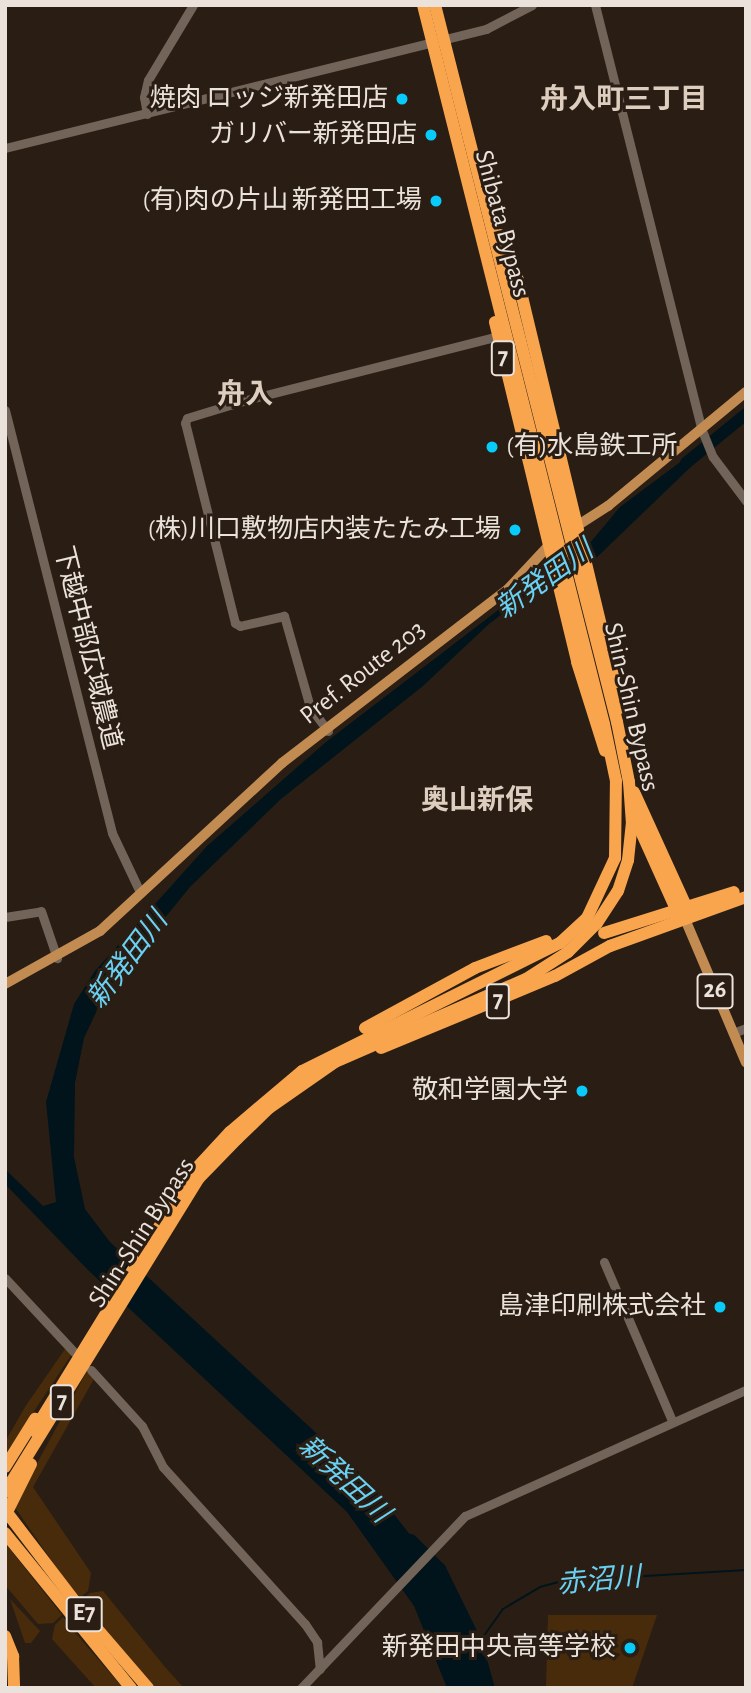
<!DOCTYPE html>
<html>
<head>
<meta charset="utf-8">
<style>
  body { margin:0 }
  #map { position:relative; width:751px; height:1693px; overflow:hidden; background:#2a1e14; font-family:"Alegreya Sans","Noto Sans JP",sans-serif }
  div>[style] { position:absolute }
  .green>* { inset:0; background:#482b0b }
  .water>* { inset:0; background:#01141b }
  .stream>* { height:2px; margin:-1px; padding:0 1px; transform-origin:1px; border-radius:1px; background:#01141b }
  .river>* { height:12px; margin:-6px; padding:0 6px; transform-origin:6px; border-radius:6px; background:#01141b }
  .minor>* { height:9px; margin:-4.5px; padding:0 4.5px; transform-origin:4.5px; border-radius:4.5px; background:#726458 }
  .major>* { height:10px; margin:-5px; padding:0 5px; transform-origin:5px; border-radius:5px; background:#c28b52 }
  .highway>* { height:12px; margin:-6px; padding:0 6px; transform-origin:6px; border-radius:6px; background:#f8a54e }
  .dots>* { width:19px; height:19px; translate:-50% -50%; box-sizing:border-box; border:4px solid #2a1e14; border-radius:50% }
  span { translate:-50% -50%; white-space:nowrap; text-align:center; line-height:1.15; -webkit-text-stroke:6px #2a1e14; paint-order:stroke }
  .shield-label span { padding:2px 5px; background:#2a1e14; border:2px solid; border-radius:5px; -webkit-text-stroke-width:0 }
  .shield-label { font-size:24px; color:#eae2db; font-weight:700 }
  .poi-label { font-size:26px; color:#eae2db }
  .right { translate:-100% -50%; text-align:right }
  .left { translate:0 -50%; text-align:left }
  .street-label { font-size:26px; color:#eae2db }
  .neighbourhood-label { font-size:28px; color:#ddcec0; font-weight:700 }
  .water-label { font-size:28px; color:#69d1f4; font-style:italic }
  .frame { position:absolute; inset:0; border:7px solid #eae2db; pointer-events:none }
</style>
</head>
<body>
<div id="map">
  <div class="green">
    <i style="clip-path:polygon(65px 1349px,72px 1354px,5px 1455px,5px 1442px,25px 1407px)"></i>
    <i style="clip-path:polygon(87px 1371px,95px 1377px,33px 1487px,91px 1573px,88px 1591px,78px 1599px,14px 1506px)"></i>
    <i style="clip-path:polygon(5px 1543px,62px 1615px,53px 1623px,38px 1624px,5px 1585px)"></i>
    <i style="clip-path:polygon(103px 1591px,165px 1667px,184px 1688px,153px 1688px,81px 1601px,90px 1593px)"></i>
    <i style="clip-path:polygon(10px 1599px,40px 1631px,31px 1643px,25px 1643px)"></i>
    <i style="clip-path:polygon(548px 1615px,657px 1615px,632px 1688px,546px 1688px)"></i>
    <i style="clip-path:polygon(63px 1617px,72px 1629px,123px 1688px,96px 1688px,52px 1639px,55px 1625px)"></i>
  </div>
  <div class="water">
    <i style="clip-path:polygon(695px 451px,699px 459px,593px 561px,589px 544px,620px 507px)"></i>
    <i style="clip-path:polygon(549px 571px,553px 586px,535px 589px,489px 624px,423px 686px,281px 799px,190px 887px,107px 989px,84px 1038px,75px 1083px,74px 1157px,85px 1209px,110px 1242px,368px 1481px,440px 1573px,485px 1652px,495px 1688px,447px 1688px,414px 1606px,347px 1512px,88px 1270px,5px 1184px,5px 1169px,43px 1206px,56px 1202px,46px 1102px,74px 1004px,95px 971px,207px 846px,326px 742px)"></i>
  </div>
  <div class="stream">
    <i style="left:478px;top:1644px;width:43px;rotate:-54.5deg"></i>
    <i style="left:503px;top:1609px;width:43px;rotate:-30.7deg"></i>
    <i style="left:540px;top:1587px;width:23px;rotate:-15deg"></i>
    <i style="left:562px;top:1581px;width:184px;rotate:-3.4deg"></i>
  </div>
  <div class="river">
    <i style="left:686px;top:463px;width:77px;rotate:-39.2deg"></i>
    <i style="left:411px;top:1540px;width:41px;rotate:45deg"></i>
    <i style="left:440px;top:1569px;width:70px;rotate:63.8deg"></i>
  </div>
  <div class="minor">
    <i style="left:595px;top:5px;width:436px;rotate:75.9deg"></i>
    <i style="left:701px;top:428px;width:31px;rotate:68deg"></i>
    <i style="left:713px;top:457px;width:55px;rotate:53.1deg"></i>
    <i style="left:147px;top:114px;width:17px;rotate:-100deg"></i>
    <i style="left:144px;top:97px;width:17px;rotate:-77deg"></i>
    <i style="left:148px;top:80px;width:87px;rotate:-59deg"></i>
    <i style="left:5px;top:148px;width:496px;rotate:-13.9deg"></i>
    <i style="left:486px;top:29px;width:52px;rotate:-27.6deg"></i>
    <i style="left:5px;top:410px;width:436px;rotate:75.8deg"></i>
    <i style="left:112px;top:833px;width:65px;rotate:64.6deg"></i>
    <i style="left:328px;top:731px;width:30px;rotate:-127deg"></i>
    <i style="left:310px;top:707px;width:95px;rotate:-105.9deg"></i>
    <i style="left:284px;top:616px;width:45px;rotate:167.2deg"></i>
    <i style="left:240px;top:626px;width:6px;rotate:-149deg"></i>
    <i style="left:235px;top:623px;width:206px;rotate:-104deg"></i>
    <i style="left:185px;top:423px;width:5px;rotate:-68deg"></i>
    <i style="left:187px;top:418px;width:62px;rotate:-17deg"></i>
    <i style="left:246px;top:400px;width:261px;rotate:-14.2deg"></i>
    <i style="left:5px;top:917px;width:36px;rotate:-9deg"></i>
    <i style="left:41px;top:911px;width:50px;rotate:71.2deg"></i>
    <i style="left:733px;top:1033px;width:14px;rotate:-21deg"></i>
    <i style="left:604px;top:1262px;width:173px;rotate:66.8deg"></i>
    <i style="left:5px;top:1278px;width:101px;rotate:47deg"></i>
    <i style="left:91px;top:1370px;width:76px;rotate:47.7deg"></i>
    <i style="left:142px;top:1426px;width:46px;rotate:62.9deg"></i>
    <i style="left:163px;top:1467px;width:212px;rotate:47.9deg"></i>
    <i style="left:305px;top:1624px;width:22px;rotate:56deg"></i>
    <i style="left:317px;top:1642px;width:27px;rotate:84deg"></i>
    <i style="left:301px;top:1688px;width:238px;rotate:-46.4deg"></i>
    <i style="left:465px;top:1516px;width:308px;rotate:-24.2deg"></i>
  </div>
  <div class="major">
    <i style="left:572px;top:529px;width:43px;rotate:-32.6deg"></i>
    <i style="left:608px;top:506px;width:179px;rotate:-39.6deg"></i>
    <i style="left:685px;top:919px;width:156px;rotate:67deg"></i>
    <i style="left:5px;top:984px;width:109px;rotate:-29.2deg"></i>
    <i style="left:100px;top:931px;width:248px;rotate:-42.7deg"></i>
    <i style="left:282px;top:763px;width:287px;rotate:-37.6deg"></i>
    <i style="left:509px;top:588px;width:64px;rotate:-46.9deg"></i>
  </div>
  <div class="highway">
    <i style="left:500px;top:235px;width:48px;rotate:68.2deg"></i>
    <i style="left:518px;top:280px;width:440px;rotate:76.5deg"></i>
    <i style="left:495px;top:322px;width:350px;rotate:76.4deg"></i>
    <i style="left:577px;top:662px;width:93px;rotate:72.5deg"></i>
    <i style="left:634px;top:792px;width:125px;rotate:65.5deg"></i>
    <i style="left:686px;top:906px;width:13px;rotate:94deg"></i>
    <i style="left:634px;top:816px;width:102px;rotate:65.7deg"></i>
    <i style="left:676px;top:909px;width:13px;rotate:48deg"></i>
    <i style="left:604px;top:933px;width:136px;rotate:-17.5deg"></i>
    <i style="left:365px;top:1028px;width:125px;rotate:-28.6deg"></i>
    <i style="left:475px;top:968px;width:76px;rotate:-20.8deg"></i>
    <i style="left:381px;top:1048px;width:188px;rotate:-22.5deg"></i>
    <i style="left:555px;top:976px;width:63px;rotate:-28.6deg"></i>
    <i style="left:610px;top:946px;width:145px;rotate:-19.8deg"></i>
    <i style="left:34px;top:1431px;width:303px;rotate:-58.5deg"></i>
    <i style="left:192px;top:1173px;width:56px;rotate:-47.2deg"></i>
    <i style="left:230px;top:1132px;width:94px;rotate:-40.3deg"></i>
    <i style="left:302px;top:1071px;width:288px;rotate:-26.4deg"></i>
    <i style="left:560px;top:943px;width:37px;rotate:-43deg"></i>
    <i style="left:587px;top:918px;width:66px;rotate:-65deg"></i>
    <i style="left:615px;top:858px;width:77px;rotate:-89.3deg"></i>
    <i style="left:616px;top:781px;width:58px;rotate:-101.9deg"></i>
    <i style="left:604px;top:724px;width:741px;rotate:-104.13deg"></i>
    <i style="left:5px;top:1467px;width:57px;rotate:-58deg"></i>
    <i style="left:5px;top:1492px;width:368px;rotate:-58.3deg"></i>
    <i style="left:198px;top:1179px;width:56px;rotate:-45.7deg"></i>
    <i style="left:237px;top:1139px;width:45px;rotate:-44.1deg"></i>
    <i style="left:269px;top:1108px;width:80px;rotate:-34.9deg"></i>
    <i style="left:335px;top:1062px;width:208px;rotate:-23.5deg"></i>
    <i style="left:526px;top:979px;width:50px;rotate:-32.7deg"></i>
    <i style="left:568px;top:952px;width:41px;rotate:-45deg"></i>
    <i style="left:597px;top:923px;width:38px;rotate:-57deg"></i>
    <i style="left:618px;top:891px;width:33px;rotate:-72deg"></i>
    <i style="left:628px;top:860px;width:36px;rotate:-84deg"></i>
    <i style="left:632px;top:824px;width:42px;rotate:-94.1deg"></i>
    <i style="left:629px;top:782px;width:61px;rotate:-101.3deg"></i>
    <i style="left:617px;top:722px;width:740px;rotate:-104.24deg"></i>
    <i style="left:5px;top:1510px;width:133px;rotate:52.6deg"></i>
    <i style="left:86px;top:1616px;width:95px;rotate:49.3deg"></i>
    <i style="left:5px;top:1516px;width:58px;rotate:-63.4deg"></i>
    <i style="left:5px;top:1533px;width:200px;rotate:50.9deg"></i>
    <i style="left:5px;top:1636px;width:22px;rotate:68deg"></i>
    <i style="left:13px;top:1656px;width:32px;rotate:88deg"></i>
  </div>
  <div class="dots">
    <i style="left:402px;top:99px;background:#08cbfa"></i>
    <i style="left:431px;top:135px;background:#08cbfa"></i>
    <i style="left:436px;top:201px;background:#08cbfa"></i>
    <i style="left:492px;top:447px;background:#08cbfa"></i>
    <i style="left:515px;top:530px;background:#08cbfa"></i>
    <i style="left:582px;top:1091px;background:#08cbfa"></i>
    <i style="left:720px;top:1307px;background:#08cbfa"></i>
    <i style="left:630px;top:1648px;background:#08cbfa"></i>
  </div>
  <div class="shield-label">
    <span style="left:503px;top:358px">7</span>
    <span style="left:715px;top:991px">26</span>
    <span style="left:498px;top:1001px">7</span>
    <span style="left:62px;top:1402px">7</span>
    <span style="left:84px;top:1614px">E7</span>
  </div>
  <div class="poi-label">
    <span class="right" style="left:388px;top:99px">焼肉 ロッジ新発田店</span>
    <span class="right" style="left:417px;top:135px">ガリバー新発田店</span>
    <span class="right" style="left:422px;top:201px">(有)肉の片山 新発田工場</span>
    <span class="left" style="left:506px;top:447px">(有)水島鉄工所</span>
    <span class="right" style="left:501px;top:530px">(株)川口敷物店内装たたみ工場</span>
    <span class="right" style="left:568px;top:1091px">敬和学園大学</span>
    <span class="right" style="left:706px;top:1307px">島津印刷株式会社</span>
    <span class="right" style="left:616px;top:1648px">新発田中央高等学校</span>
  </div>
  <div class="street-label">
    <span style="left:502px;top:224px;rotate:75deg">Shibata Bypass</span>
    <span style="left:87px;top:648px;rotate:76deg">下越中部広域農道</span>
    <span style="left:363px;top:673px;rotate:-38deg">Pref. Route 203</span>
    <span style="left:631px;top:707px;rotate:77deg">Shin-Shin Bypass</span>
    <span style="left:142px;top:1233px;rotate:-57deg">Shin-Shin Bypass</span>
  </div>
  <div class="neighbourhood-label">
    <span style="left:624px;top:100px">舟入町三丁目</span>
    <span style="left:245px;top:395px">舟入</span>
    <span style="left:477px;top:801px">奥山新保</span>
  </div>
  <div class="water-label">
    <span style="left:545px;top:580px;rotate:-36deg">新発田川</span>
    <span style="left:128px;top:960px;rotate:-53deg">新発田川</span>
    <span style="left:344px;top:1480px;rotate:43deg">新発田川</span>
    <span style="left:599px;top:1581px;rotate:-5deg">赤沼川</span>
  </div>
  <div class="frame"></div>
</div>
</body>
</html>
